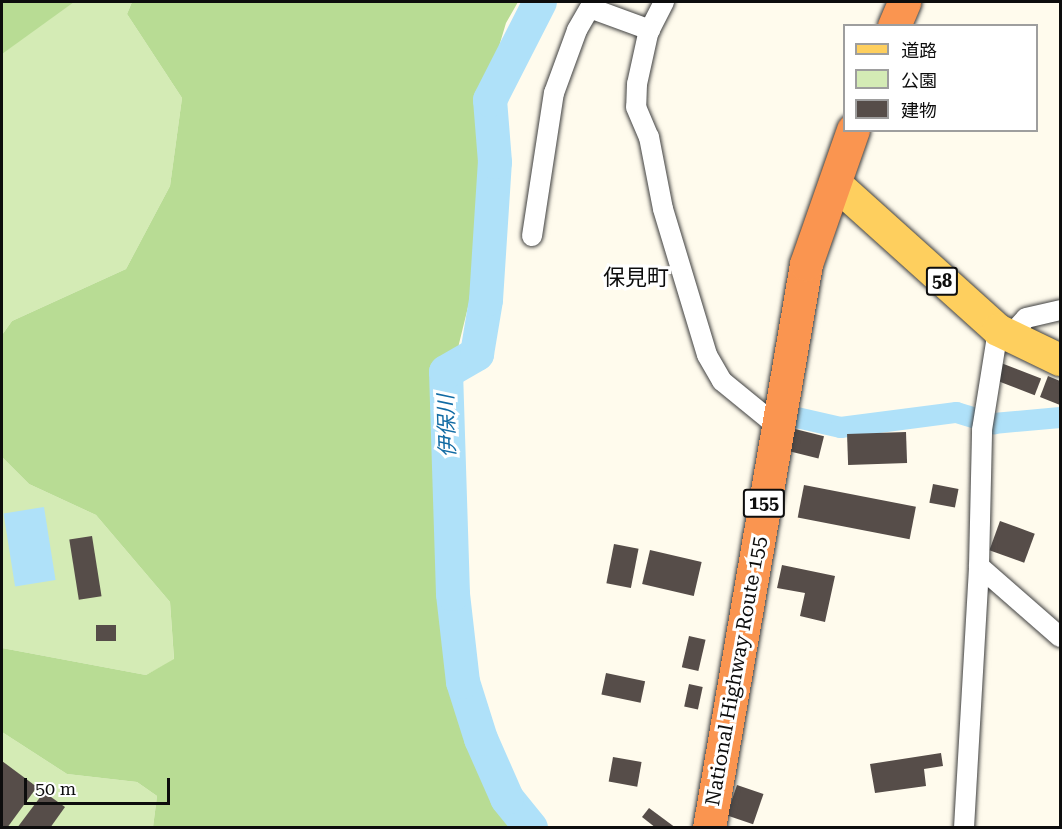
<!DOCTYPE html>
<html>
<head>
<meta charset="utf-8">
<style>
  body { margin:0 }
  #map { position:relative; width:1062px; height:829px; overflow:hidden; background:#fffbed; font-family:"Roboto Serif","Noto Sans JP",serif }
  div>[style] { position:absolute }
  .green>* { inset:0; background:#d4ebb5 }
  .forest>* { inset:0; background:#b8dc94 }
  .water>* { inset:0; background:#afe1f9; transform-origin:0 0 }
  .canal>* { height:21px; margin:-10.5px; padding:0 10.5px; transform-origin:10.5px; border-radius:10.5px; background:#afe1f9 }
  .river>* { height:34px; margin:-17px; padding:0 17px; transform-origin:17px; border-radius:17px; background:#afe1f9 }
  .building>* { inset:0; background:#564d49; transform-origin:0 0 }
  .roads { filter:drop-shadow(0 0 2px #404040) drop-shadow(0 0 2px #404040) }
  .street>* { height:20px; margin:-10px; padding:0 10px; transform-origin:10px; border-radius:10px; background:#fff }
  .primary>* { height:32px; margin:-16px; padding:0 16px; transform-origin:16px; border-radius:16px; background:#fecf5e }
  .highway>* { height:33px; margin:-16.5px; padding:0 16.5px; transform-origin:16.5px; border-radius:16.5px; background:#fa9550 }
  span { translate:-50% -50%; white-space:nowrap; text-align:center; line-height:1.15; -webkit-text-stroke:6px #fff; paint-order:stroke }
  .shield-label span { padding:2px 4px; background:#fff; border:2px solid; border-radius:4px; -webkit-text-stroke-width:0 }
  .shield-label { font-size:18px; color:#0d0d0d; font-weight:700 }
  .street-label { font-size:20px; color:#0d0d0d }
  .water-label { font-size:21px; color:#116ba4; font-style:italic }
  .quarter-label { font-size:22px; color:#0d0d0d }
  .frame { position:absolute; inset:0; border:3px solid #0d0d0d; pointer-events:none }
  .legend { position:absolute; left:843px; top:24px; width:195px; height:108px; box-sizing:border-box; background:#fff; border:2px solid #9e9e9e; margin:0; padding:8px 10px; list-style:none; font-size:18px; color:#0d0d0d }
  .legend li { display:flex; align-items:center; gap:12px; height:30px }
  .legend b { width:30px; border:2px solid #9e9e9e }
  .scale { position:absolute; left:24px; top:778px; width:146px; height:27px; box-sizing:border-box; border:3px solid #0d0d0d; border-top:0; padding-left:8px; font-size:18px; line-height:21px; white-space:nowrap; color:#0d0d0d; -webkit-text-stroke:4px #fff; paint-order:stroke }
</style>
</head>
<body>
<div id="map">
  <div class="green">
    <i style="clip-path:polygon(2px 2px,132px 2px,127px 14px,182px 98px,170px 186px,126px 269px,12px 321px,2px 335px)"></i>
    <i style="clip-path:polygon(2px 457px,29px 484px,96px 515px,170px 602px,174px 660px,146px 675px,2px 648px)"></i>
    <i style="clip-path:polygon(2px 732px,67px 774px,137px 782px,157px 796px,153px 827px,2px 827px)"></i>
  </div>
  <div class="forest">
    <i style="clip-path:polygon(2px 2px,74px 2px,2px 54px)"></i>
    <i style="clip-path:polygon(132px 2px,518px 2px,506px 23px,477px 120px,482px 250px,456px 356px,447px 651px,474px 763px,516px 827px,153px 827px,157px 796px,137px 782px,67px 774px,2px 732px,2px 648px,146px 675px,174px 659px,170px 602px,96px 515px,29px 484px,2px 457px,2px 335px,12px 321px,126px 269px,170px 186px,182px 98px,127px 14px)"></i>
  </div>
  <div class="water">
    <i style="left:44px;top:507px;width:74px;height:41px;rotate:81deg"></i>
  </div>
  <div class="canal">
    <i style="left:770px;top:411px;width:72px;rotate:12.9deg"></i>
    <i style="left:840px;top:427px;width:117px;rotate:-7.4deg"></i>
    <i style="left:956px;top:412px;width:39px;rotate:17deg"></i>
    <i style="left:993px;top:423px;width:67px;rotate:-5.1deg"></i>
  </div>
  <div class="river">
    <i style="left:531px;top:828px;width:38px;rotate:-129deg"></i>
    <i style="left:507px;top:798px;width:64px;rotate:-113.8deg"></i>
    <i style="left:481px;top:739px;width:60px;rotate:-107.5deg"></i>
    <i style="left:463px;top:682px;width:89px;rotate:-96.5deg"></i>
    <i style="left:453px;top:594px;width:222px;rotate:-91.8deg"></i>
    <i style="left:446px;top:372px;width:36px;rotate:-30deg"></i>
    <i style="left:477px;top:354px;width:55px;rotate:-80.5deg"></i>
    <i style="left:486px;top:300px;width:138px;rotate:-86.3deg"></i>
    <i style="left:495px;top:162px;width:62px;rotate:-94.6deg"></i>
    <i style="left:490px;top:100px;width:110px;rotate:-63deg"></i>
  </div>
  <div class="building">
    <i style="left:1001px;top:363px;width:43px;height:18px;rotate:21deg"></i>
    <i style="clip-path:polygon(1048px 376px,1060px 381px,1060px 405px,1040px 397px)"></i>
    <i style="left:791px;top:428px;width:34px;height:23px;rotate:14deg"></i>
    <i style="left:906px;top:432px;width:31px;height:59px;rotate:88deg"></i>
    <i style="left:933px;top:484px;width:26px;height:19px;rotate:11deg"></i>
    <i style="left:804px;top:485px;width:114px;height:33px;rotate:11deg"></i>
    <i style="left:1000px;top:521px;width:37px;height:31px;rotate:20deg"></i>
    <i style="left:92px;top:536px;width:61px;height:23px;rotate:81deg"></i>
    <i style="left:614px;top:544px;width:25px;height:40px;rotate:11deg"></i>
    <i style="left:650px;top:550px;width:53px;height:35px;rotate:13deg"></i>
    <i style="clip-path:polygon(782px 565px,835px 576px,825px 622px,800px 616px,805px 593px,777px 588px)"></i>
    <i style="left:116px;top:625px;width:16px;height:20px;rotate:90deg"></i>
    <i style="left:689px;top:636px;width:17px;height:32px;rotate:13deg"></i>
    <i style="left:606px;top:673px;width:40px;height:22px;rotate:12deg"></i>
    <i style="left:689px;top:684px;width:14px;height:23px;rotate:12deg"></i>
    <i style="clip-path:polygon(941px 753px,943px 766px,924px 769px,926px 786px,875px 793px,870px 764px)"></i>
    <i style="left:613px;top:757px;width:29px;height:25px;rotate:10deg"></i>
    <i style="clip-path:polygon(2px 761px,37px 787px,7px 828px,2px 828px)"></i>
    <i style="left:737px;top:785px;width:28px;height:32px;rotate:19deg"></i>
    <i style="clip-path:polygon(44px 792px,65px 807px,50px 828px,17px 828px)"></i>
    <i style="clip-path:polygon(649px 808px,676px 828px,656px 828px,642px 817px)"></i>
  </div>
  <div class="roads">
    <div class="street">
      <i style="left:664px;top:2px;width:36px;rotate:117deg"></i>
      <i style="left:648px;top:34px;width:51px;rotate:102.4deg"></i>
      <i style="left:637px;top:84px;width:23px;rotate:92deg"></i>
      <i style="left:636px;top:107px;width:33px;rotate:67deg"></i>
      <i style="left:649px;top:137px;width:73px;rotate:79deg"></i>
      <i style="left:663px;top:209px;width:152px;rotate:73.2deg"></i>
      <i style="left:707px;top:355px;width:30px;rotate:60deg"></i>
      <i style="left:722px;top:381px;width:71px;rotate:39.3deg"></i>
      <i style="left:590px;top:8px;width:64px;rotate:20.1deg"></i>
      <i style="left:532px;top:236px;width:145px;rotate:-81.3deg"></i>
      <i style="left:554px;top:93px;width:67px;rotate:-69.9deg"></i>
      <i style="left:577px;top:30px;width:32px;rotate:-60deg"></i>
      <i style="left:1009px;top:337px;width:25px;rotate:-48deg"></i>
      <i style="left:1026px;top:318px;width:35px;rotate:-13deg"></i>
      <i style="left:979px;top:566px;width:108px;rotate:41.2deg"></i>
      <i style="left:964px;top:828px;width:262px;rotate:-86.7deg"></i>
      <i style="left:979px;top:566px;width:136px;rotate:-88.7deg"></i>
      <i style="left:982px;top:430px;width:101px;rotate:-80.9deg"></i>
    </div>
    <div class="primary">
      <i style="left:836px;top:184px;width:218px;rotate:42deg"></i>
      <i style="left:998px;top:330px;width:69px;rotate:25.8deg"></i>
    </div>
    <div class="highway">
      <i style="left:894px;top:26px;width:26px;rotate:-67deg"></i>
      <i style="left:709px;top:828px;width:572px;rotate:-80.24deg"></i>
      <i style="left:806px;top:264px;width:142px;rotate:-70.7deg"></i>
    </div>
  </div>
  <div class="shield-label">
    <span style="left:942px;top:281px">58</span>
    <span style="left:764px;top:503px">155</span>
  </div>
  <div class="street-label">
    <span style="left:736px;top:671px;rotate:-80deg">National Highway Route 155</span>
  </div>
  <div class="water-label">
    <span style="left:447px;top:426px;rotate:-92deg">伊保川</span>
  </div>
  <div class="quarter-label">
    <span style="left:636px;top:278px">保見町</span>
  </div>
  <div class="frame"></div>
  <ul class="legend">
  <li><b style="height:8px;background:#fecf5e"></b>道路</li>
  <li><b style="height:16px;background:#d4ebb5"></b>公園</li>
  <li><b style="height:16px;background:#564d49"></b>建物</li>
  </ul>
  <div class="scale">50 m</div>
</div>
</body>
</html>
